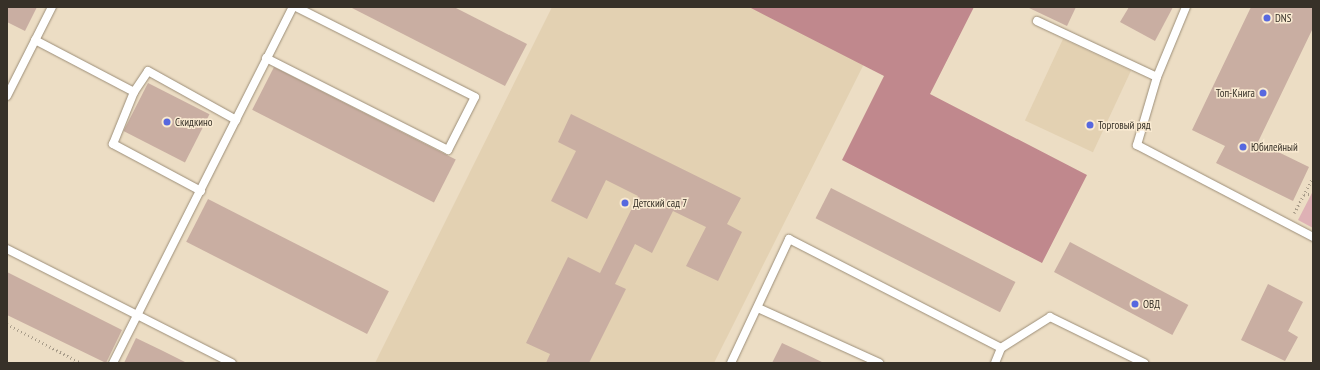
<!DOCTYPE html>
<html>
<head>
<meta charset="utf-8">
<style>
  body { margin:0 }
  #map { position:relative; width:1320px; height:370px; overflow:hidden; background:#ecddc4; font-family:"PT Sans Narrow",sans-serif }
  div>[style] { position:absolute }
  .built>* { inset:0; background:#e3d1b2; transform-origin:0 0 }
  .green>* { inset:0; background:#deb1b5 }
  .forest>* { inset:0; background:#c0888d }
  .building>* { inset:0; background:#c9aea2; transform-origin:0 0 }
  .path>* { height:2.5px; margin-top:-1.25px; transform-origin:0; background:repeating-linear-gradient(90deg,#a99d8a 0 1px,transparent 0 4px) }
  .roads { filter:drop-shadow(0 0 1px #9c8e78) drop-shadow(0 0 1px #9c8e78) }
  .lane>* { height:8px; margin:-4px; padding:0 4px; transform-origin:4px; border-radius:4px; background:#fff }
  .dots>* { width:11px; height:11px; translate:-50% -50%; box-sizing:border-box; border:2px solid #f9ead1; border-radius:50% }
  span { translate:-50% -50%; white-space:nowrap; text-align:center; line-height:1.15; -webkit-text-stroke:3px #f9ead1; paint-order:stroke }
  .poi-label { font-size:11px; color:#373128 }
  .left { translate:0 -50%; text-align:left }
  .right { translate:-100% -50%; text-align:right }
  .frame { position:absolute; inset:0; border:8px solid #373128; pointer-events:none }
</style>
</head>
<body>
<div id="map">
  <div class="built">
    <i style="clip-path:polygon(552px 7px,809px 7px,875px 42px,714px 363px,375px 363px)"></i>
    <i style="left:1063px;top:39px;width:75px;height:90px;rotate:25deg"></i>
  </div>
  <div class="green">
    <i style="clip-path:polygon(1313px 191px,1313px 228px,1298px 220px)"></i>
  </div>
  <div class="forest">
    <i style="clip-path:polygon(749px 7px,974px 7px,930px 94px,1087px 175px,1042px 263px,842px 160px,884px 76px)"></i>
  </div>
  <div class="building">
    <i style="clip-path:polygon(7px 7px,37px 7px,25px 31px,7px 22px)"></i>
    <i style="clip-path:polygon(350px 7px,454px 7px,527px 44px,505px 86px)"></i>
    <i style="clip-path:polygon(1027px 7px,1076px 7px,1067px 26px)"></i>
    <i style="clip-path:polygon(1129px 7px,1173px 7px,1155px 41px,1120px 22px)"></i>
    <i style="clip-path:polygon(1251px 7px,1313px 7px,1313px 28px,1258px 142px,1309px 167px,1293px 201px,1216px 163px,1225px 146px,1192px 130px)"></i>
    <i style="left:274px;top:67px;width:204px;height:48px;rotate:27deg"></i>
    <i style="left:148px;top:83px;width:69px;height:54px;rotate:27deg"></i>
    <i style="clip-path:polygon(571px 114px,741px 198px,727px 224px,742px 232px,718px 281px,686px 266px,706px 227px,673px 211px,652px 253px,635px 244px,615px 284px,626px 289px,589px 363px,546px 363px,550px 354px,526px 343px,568px 257px,600px 273px,638px 196px,606px 180px,587px 219px,551px 201px,576px 151px,558px 142px)"></i>
    <i style="left:831px;top:188px;width:207px;height:34px;rotate:27deg"></i>
    <i style="left:208px;top:199px;width:203px;height:48px;rotate:27deg"></i>
    <i style="left:1070px;top:242px;width:134px;height:34px;rotate:28deg"></i>
    <i style="clip-path:polygon(7px 272px,122px 330px,106px 363px,7px 315px)"></i>
    <i style="clip-path:polygon(1268px 284px,1303px 302px,1288px 331px,1298px 337px,1285px 361px,1241px 340px)"></i>
    <i style="clip-path:polygon(136px 338px,161px 350px,187px 363px,124px 363px)"></i>
    <i style="clip-path:polygon(782px 343px,797px 350px,824px 363px,772px 363px)"></i>
  </div>
  <div class="path">
    <i style="left:1304px;top:195px;width:9px;rotate:-13deg"></i>
    <i style="left:1294px;top:213px;width:40px;rotate:-62deg"></i>
    <i style="left:7px;top:324px;width:84px;rotate:27.8deg"></i>
  </div>
  <div class="roads">
    <div class="lane">
      <i style="left:1186px;top:7px;width:76px;rotate:112.5deg"></i>
      <i style="left:1157px;top:77px;width:71px;rotate:106.4deg"></i>
      <i style="left:1137px;top:145px;width:199px;rotate:27.6deg"></i>
      <i style="left:1037px;top:21px;width:132px;rotate:25deg"></i>
      <i style="left:35px;top:40px;width:112px;rotate:27.7deg"></i>
      <i style="left:266px;top:58px;width:204px;rotate:26.8deg"></i>
      <i style="left:448px;top:150px;width:59px;rotate:-63deg"></i>
      <i style="left:475px;top:97px;width:200px;rotate:-153.3deg"></i>
      <i style="left:7px;top:96px;width:100px;rotate:-63.2deg"></i>
      <i style="left:201px;top:191px;width:100px;rotate:-151.9deg"></i>
      <i style="left:113px;top:144px;width:56px;rotate:-68deg"></i>
      <i style="left:134px;top:92px;width:25px;rotate:-56deg"></i>
      <i style="left:148px;top:71px;width:101px;rotate:29.1deg"></i>
      <i style="left:7px;top:249px;width:252px;rotate:26.9deg"></i>
      <i style="left:758px;top:308px;width:133px;rotate:24.4deg"></i>
      <i style="left:113px;top:363px;width:399px;rotate:-63.2deg"></i>
      <i style="left:731px;top:363px;width:137px;rotate:-64.9deg"></i>
      <i style="left:789px;top:239px;width:238px;rotate:27.2deg"></i>
      <i style="left:1001px;top:348px;width:58px;rotate:-32.3deg"></i>
      <i style="left:1050px;top:317px;width:105px;rotate:26.1deg"></i>
      <i style="left:995px;top:363px;width:16px;rotate:-68deg"></i>
    </div>
  </div>
  <div class="dots">
    <i style="left:1267px;top:18px;background:#5768df"></i>
    <i style="left:1263px;top:93px;background:#5768df"></i>
    <i style="left:167px;top:122px;background:#5768df"></i>
    <i style="left:1090px;top:125px;background:#5768df"></i>
    <i style="left:1243px;top:147px;background:#5768df"></i>
    <i style="left:625px;top:203px;background:#5768df"></i>
    <i style="left:1135px;top:304px;background:#5768df"></i>
  </div>
  <div class="poi-label">
    <span class="left" style="left:1275px;top:18px">DNS</span>
    <span class="right" style="left:1255px;top:93px">Топ-Книга</span>
    <span class="left" style="left:175px;top:122px">Скидкино</span>
    <span class="left" style="left:1098px;top:125px">Торговый ряд</span>
    <span class="left" style="left:1251px;top:147px">Юбилейный</span>
    <span class="left" style="left:633px;top:203px">Детский сад 7</span>
    <span class="left" style="left:1143px;top:304px">ОВД</span>
  </div>
  <div class="frame"></div>
</div>
</body>
</html>
